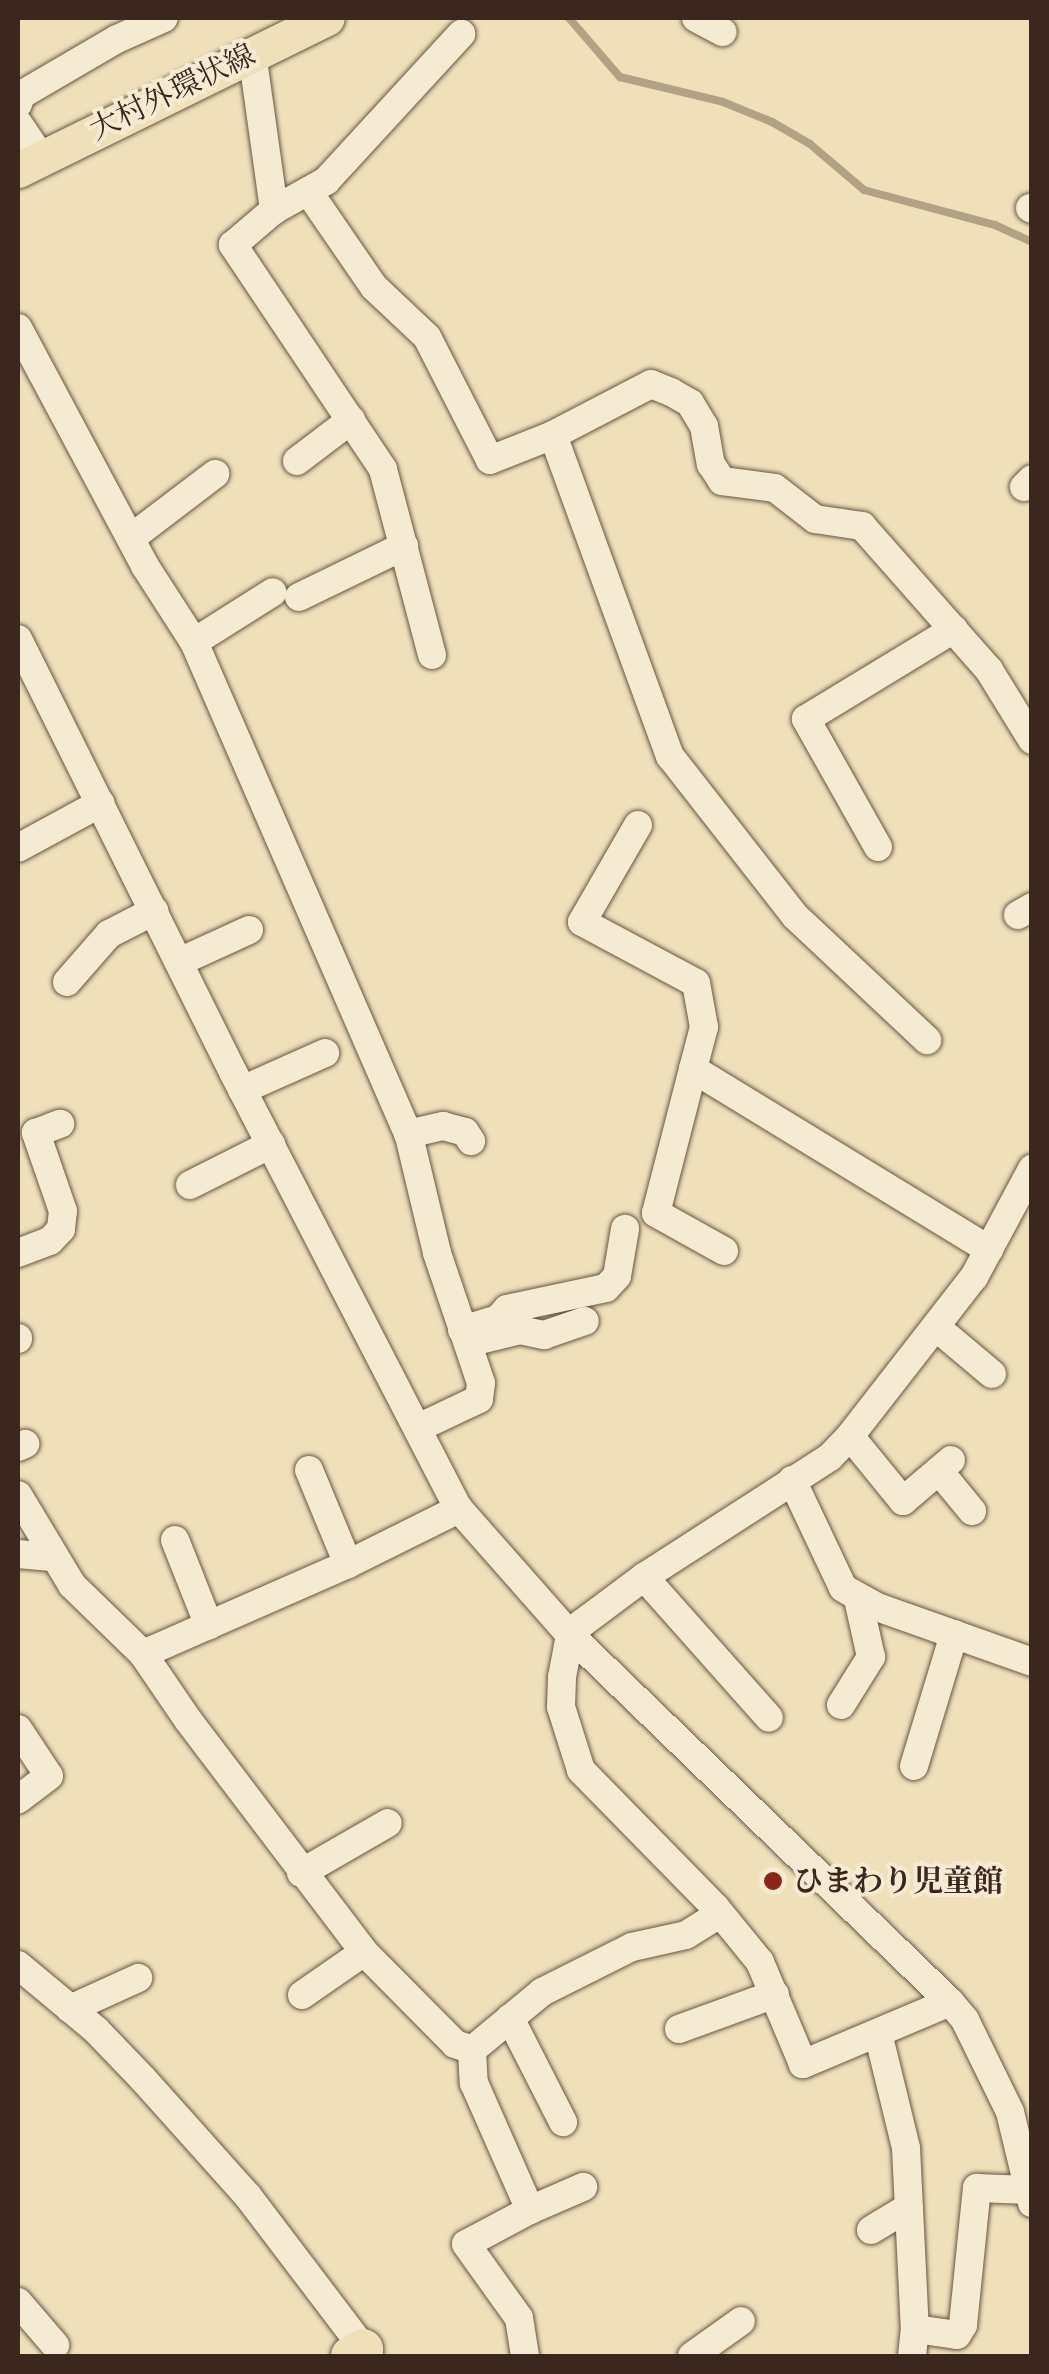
<!DOCTYPE html>
<html>
<head>
<meta charset="utf-8">
<style>
  body { margin:0 }
  #map { position:relative; width:1049px; height:2374px; overflow:hidden; background:#efe0ba; font-family:"IM FELL Great Primer","Noto Serif JP",serif }
  div>[style] { position:absolute }
  .stream>* { height:8px; margin:-4px; padding:0 4px; transform-origin:4px; border-radius:4px; background:#b2a185 }
  .roads { filter:drop-shadow(0 0 2px #685545) drop-shadow(0 0 2px #685545) }
  .minor>* { height:28px; margin:-14px; padding:0 14px; transform-origin:14px; border-radius:14px; background:#f5ebd2 }
  .major>* { height:35px; margin:-17.5px; padding:0 17.5px; transform-origin:17.5px; border-radius:17.5px; background:#efe0ba }
  .highway>* { height:40px; margin:-20px; padding:0 20px; transform-origin:20px; border-radius:20px; background:#efe0ba }
  .dots>* { width:28px; height:28px; translate:-50% -50%; box-sizing:border-box; border:5px solid #f5ebd2; border-radius:50% }
  span { translate:-50% -50%; white-space:nowrap; text-align:center; line-height:1.15; -webkit-text-stroke:8px #f5ebd2; paint-order:stroke }
  .street-label { font-size:30px; color:#3b271e }
  .poi-label { font-size:30px; color:#3b271e; font-weight:700 }
  .left { translate:0 -50%; text-align:left }
  .frame { position:absolute; inset:0; border:20px solid #3b271e; pointer-events:none }
</style>
</head>
<body>
<div id="map">
  <div class="stream">
    <i style="left:569px;top:18px;width:78px;rotate:49.2deg"></i>
    <i style="left:620px;top:77px;width:106px;rotate:13.6deg"></i>
    <i style="left:723px;top:102px;width:53px;rotate:22.2deg"></i>
    <i style="left:772px;top:122px;width:44px;rotate:30.1deg"></i>
    <i style="left:810px;top:144px;width:71px;rotate:40.4deg"></i>
    <i style="left:864px;top:190px;width:136px;rotate:15deg"></i>
    <i style="left:995px;top:225px;width:41px;rotate:24.7deg"></i>
  </div>
  <div class="roads">
    <div class="minor">
      <i style="left:696px;top:18px;width:30px;rotate:28deg"></i>
      <i style="left:252px;top:53px;width:159px;rotate:82deg"></i>
      <i style="left:18px;top:104px;width:9px;rotate:-72deg"></i>
      <i style="left:21px;top:95px;width:111px;rotate:-30.3deg"></i>
      <i style="left:117px;top:39px;width:51px;rotate:-24.1deg"></i>
      <i style="left:18px;top:123px;width:40px;rotate:56deg"></i>
      <i style="left:308px;top:191px;width:116px;rotate:55.5deg"></i>
      <i style="left:374px;top:287px;width:73px;rotate:43.3deg"></i>
      <i style="left:427px;top:337px;width:138px;rotate:62.9deg"></i>
      <i style="left:490px;top:460px;width:68px;rotate:-21.6deg"></i>
      <i style="left:553px;top:435px;width:110px;rotate:-27.5deg"></i>
      <i style="left:651px;top:384px;width:22px;rotate:22deg"></i>
      <i style="left:671px;top:392px;width:22px;rotate:30deg"></i>
      <i style="left:690px;top:403px;width:27px;rotate:59deg"></i>
      <i style="left:704px;top:426px;width:39px;rotate:80deg"></i>
      <i style="left:711px;top:464px;width:20px;rotate:57deg"></i>
      <i style="left:722px;top:481px;width:53px;rotate:7.5deg"></i>
      <i style="left:775px;top:488px;width:51px;rotate:37.8deg"></i>
      <i style="left:815px;top:519px;width:48px;rotate:8.5deg"></i>
      <i style="left:862px;top:526px;width:192px;rotate:48.6deg"></i>
      <i style="left:989px;top:670px;width:82px;rotate:58.4deg"></i>
      <i style="left:1030px;top:208px;width:2px;rotate:27deg"></i>
      <i style="left:18px;top:328px;width:270px;rotate:61.9deg"></i>
      <i style="left:145px;top:566px;width:90px;rotate:57.2deg"></i>
      <i style="left:194px;top:642px;width:539px;rotate:66.48deg"></i>
      <i style="left:409px;top:1136px;width:120px;rotate:76.5deg"></i>
      <i style="left:437px;top:1253px;width:137px;rotate:71.3deg"></i>
      <i style="left:481px;top:1383px;width:16px;rotate:97deg"></i>
      <i style="left:479px;top:1399px;width:65px;rotate:154.6deg"></i>
      <i style="left:553px;top:435px;width:342px;rotate:70deg"></i>
      <i style="left:670px;top:756px;width:204px;rotate:52deg"></i>
      <i style="left:796px;top:917px;width:180px;rotate:43.2deg"></i>
      <i style="left:297px;top:461px;width:68px;rotate:-37.2deg"></i>
      <i style="left:1024px;top:487px;width:11px;rotate:-45deg"></i>
      <i style="left:131px;top:538px;width:106px;rotate:-37.3deg"></i>
      <i style="left:299px;top:597px;width:117px;rotate:-25.9deg"></i>
      <i style="left:18px;top:639px;width:483px;rotate:63.6deg"></i>
      <i style="left:233px;top:1072px;width:492px;rotate:62.7deg"></i>
      <i style="left:459px;top:1509px;width:168px;rotate:48.6deg"></i>
      <i style="left:570px;top:1635px;width:528px;rotate:44deg"></i>
      <i style="left:950px;top:2002px;width:23px;rotate:50deg"></i>
      <i style="left:965px;top:2020px;width:102px;rotate:63.9deg"></i>
      <i style="left:1010px;top:2112px;width:94px;rotate:76.4deg"></i>
      <i style="left:194px;top:642px;width:93px;rotate:-32.3deg"></i>
      <i style="left:432px;top:655px;width:192px;rotate:-104.8deg"></i>
      <i style="left:383px;top:469px;width:270px;rotate:-123.8deg"></i>
      <i style="left:233px;top:245px;width:54px;rotate:-40.5deg"></i>
      <i style="left:274px;top:210px;width:60px;rotate:-29.1deg"></i>
      <i style="left:326px;top:181px;width:200px;rotate:-47.4deg"></i>
      <i style="left:638px;top:825px;width:112px;rotate:120deg"></i>
      <i style="left:582px;top:922px;width:129px;rotate:28.2deg"></i>
      <i style="left:696px;top:983px;width:45px;rotate:79.7deg"></i>
      <i style="left:704px;top:1027px;width:43px;rotate:104.7deg"></i>
      <i style="left:878px;top:847px;width:147px;rotate:-119.4deg"></i>
      <i style="left:806px;top:719px;width:173px;rotate:-31.3deg"></i>
      <i style="left:18px;top:848px;width:94px;rotate:-28.5deg"></i>
      <i style="left:1018px;top:915px;width:16px;rotate:-30deg"></i>
      <i style="left:179px;top:962px;width:77px;rotate:-24.6deg"></i>
      <i style="left:67px;top:982px;width:64px;rotate:-48.8deg"></i>
      <i style="left:109px;top:934px;width:51px;rotate:-27.1deg"></i>
      <i style="left:242px;top:1090px;width:91px;rotate:-24deg"></i>
      <i style="left:408px;top:1134px;width:36px;rotate:-13deg"></i>
      <i style="left:443px;top:1126px;width:23px;rotate:15deg"></i>
      <i style="left:465px;top:1132px;width:11px;rotate:56deg"></i>
      <i style="left:190px;top:1185px;width:91px;rotate:-26.8deg"></i>
      <i style="left:724px;top:1251px;width:78px;rotate:-150.8deg"></i>
      <i style="left:656px;top:1213px;width:149px;rotate:-75.6deg"></i>
      <i style="left:693px;top:1069px;width:347px;rotate:31.4deg"></i>
      <i style="left:18px;top:1253px;width:34px;rotate:-21deg"></i>
      <i style="left:50px;top:1241px;width:16px;rotate:-47deg"></i>
      <i style="left:61px;top:1229px;width:18px;rotate:-84deg"></i>
      <i style="left:63px;top:1211px;width:83px;rotate:-109.1deg"></i>
      <i style="left:36px;top:1133px;width:26px;rotate:-21deg"></i>
      <i style="left:936px;top:1327px;width:73px;rotate:40deg"></i>
      <i style="left:462px;top:1330px;width:38px;rotate:-17deg"></i>
      <i style="left:498px;top:1319px;width:13px;rotate:-48deg"></i>
      <i style="left:507px;top:1309px;width:101px;rotate:-12deg"></i>
      <i style="left:606px;top:1288px;width:16px;rotate:-47deg"></i>
      <i style="left:617px;top:1276px;width:48px;rotate:-80.3deg"></i>
      <i style="left:18px;top:1339px;width:1px;rotate:-90deg"></i>
      <i style="left:480px;top:1340px;width:41px;rotate:-14deg"></i>
      <i style="left:520px;top:1330px;width:25px;rotate:12deg"></i>
      <i style="left:544px;top:1335px;width:43px;rotate:-18.9deg"></i>
      <i style="left:850px;top:1436px;width:84px;rotate:50.8deg"></i>
      <i style="left:903px;top:1501px;width:63px;rotate:-40.5deg"></i>
      <i style="left:18px;top:1447px;width:8px;rotate:-23deg"></i>
      <i style="left:309px;top:1470px;width:102px;rotate:67.5deg"></i>
      <i style="left:939px;top:1471px;width:52px;rotate:50.5deg"></i>
      <i style="left:792px;top:1480px;width:119px;rotate:64.7deg"></i>
      <i style="left:843px;top:1588px;width:39px;rotate:29deg"></i>
      <i style="left:877px;top:1607px;width:164px;rotate:19.5deg"></i>
      <i style="left:18px;top:1495px;width:105px;rotate:59deg"></i>
      <i style="left:72px;top:1585px;width:99px;rotate:44.2deg"></i>
      <i style="left:143px;top:1654px;width:80px;rotate:55.7deg"></i>
      <i style="left:188px;top:1720px;width:291px;rotate:52.8deg"></i>
      <i style="left:364px;top:1952px;width:129px;rotate:45.3deg"></i>
      <i style="left:455px;top:2044px;width:18px;rotate:19deg"></i>
      <i style="left:472px;top:2050px;width:33px;rotate:87deg"></i>
      <i style="left:474px;top:2083px;width:139px;rotate:66.2deg"></i>
      <i style="left:530px;top:2210px;width:72px;rotate:152deg"></i>
      <i style="left:466px;top:2244px;width:91px;rotate:54.4deg"></i>
      <i style="left:519px;top:2318px;width:38px;rotate:81deg"></i>
      <i style="left:175px;top:1540px;width:92px;rotate:68.4deg"></i>
      <i style="left:18px;top:1554px;width:34px;rotate:5deg"></i>
      <i style="left:644px;top:1577px;width:188px;rotate:48.4deg"></i>
      <i style="left:143px;top:1654px;width:224px;rotate:-23.7deg"></i>
      <i style="left:348px;top:1564px;width:124px;rotate:-26.4deg"></i>
      <i style="left:841px;top:1705px;width:57px;rotate:-58deg"></i>
      <i style="left:871px;top:1657px;width:59px;rotate:-102.6deg"></i>
      <i style="left:18px;top:1729px;width:56px;rotate:56.6deg"></i>
      <i style="left:49px;top:1776px;width:39px;rotate:143deg"></i>
      <i style="left:914px;top:1766px;width:138px;rotate:-73.1deg"></i>
      <i style="left:301px;top:1873px;width:100px;rotate:-29.9deg"></i>
      <i style="left:18px;top:1965px;width:102px;rotate:39.8deg"></i>
      <i style="left:96px;top:2030px;width:69px;rotate:46.2deg"></i>
      <i style="left:144px;top:2080px;width:154px;rotate:48.2deg"></i>
      <i style="left:247px;top:2195px;width:202px;rotate:52.8deg"></i>
      <i style="left:302px;top:1995px;width:75px;rotate:-34.7deg"></i>
      <i style="left:950px;top:2002px;width:160px;rotate:157.1deg"></i>
      <i style="left:803px;top:2064px;width:111px;rotate:-112.9deg"></i>
      <i style="left:760px;top:1962px;width:70px;rotate:-129.2deg"></i>
      <i style="left:716px;top:1908px;width:193px;rotate:-134.4deg"></i>
      <i style="left:581px;top:1770px;width:66px;rotate:-107.6deg"></i>
      <i style="left:561px;top:1707px;width:30px;rotate:-88deg"></i>
      <i style="left:562px;top:1677px;width:43px;rotate:-79.2deg"></i>
      <i style="left:570px;top:1635px;width:16px;rotate:-45deg"></i>
      <i style="left:581px;top:1624px;width:79px;rotate:-36.7deg"></i>
      <i style="left:644px;top:1577px;width:221px;rotate:-32.8deg"></i>
      <i style="left:830px;top:1457px;width:29px;rotate:-46deg"></i>
      <i style="left:850px;top:1436px;width:202px;rotate:-52.1deg"></i>
      <i style="left:974px;top:1277px;width:123px;rotate:-61.8deg"></i>
      <i style="left:70px;top:2009px;width:75px;rotate:-24.5deg"></i>
      <i style="left:510px;top:2018px;width:117px;rotate:63deg"></i>
      <i style="left:679px;top:2029px;width:102px;rotate:-20deg"></i>
      <i style="left:878px;top:2033px;width:118px;rotate:76.3deg"></i>
      <i style="left:906px;top:2148px;width:181px;rotate:87.2deg"></i>
      <i style="left:472px;top:2050px;width:91px;rotate:-39.6deg"></i>
      <i style="left:542px;top:1992px;width:101px;rotate:-26.6deg"></i>
      <i style="left:632px;top:1947px;width:55px;rotate:-12.5deg"></i>
      <i style="left:686px;top:1935px;width:40px;rotate:-32deg"></i>
      <i style="left:530px;top:2210px;width:58px;rotate:-23.5deg"></i>
      <i style="left:871px;top:2230px;width:44px;rotate:-31.2deg"></i>
      <i style="left:18px;top:2302px;width:57px;rotate:49.3deg"></i>
      <i style="left:692px;top:2356px;width:60px;rotate:-35.5deg"></i>
      <i style="left:912px;top:2356px;width:27px;rotate:-84deg"></i>
      <i style="left:915px;top:2329px;width:42px;rotate:8.1deg"></i>
      <i style="left:957px;top:2335px;width:12px;rotate:-59deg"></i>
      <i style="left:963px;top:2325px;width:138px;rotate:-84.2deg"></i>
      <i style="left:977px;top:2188px;width:51px;rotate:2.2deg"></i>
    </div>
    <div class="major">
      <i style="left:18px;top:170px;width:344px;rotate:-26.2deg"></i>
    </div>
    <div class="highway">
      <i style="left:351px;top:2356px;width:14px;rotate:-30deg"></i>
    </div>
  </div>
  <div class="dots">
    <i style="left:773px;top:1881px;background:#8f2418"></i>
  </div>
  <div class="street-label">
    <span style="left:172px;top:92px;rotate:-26deg">大村外環状線</span>
  </div>
  <div class="poi-label">
    <span class="left" style="left:793px;top:1881px">ひまわり児童館</span>
  </div>
  <div class="frame"></div>
</div>
</body>
</html>
